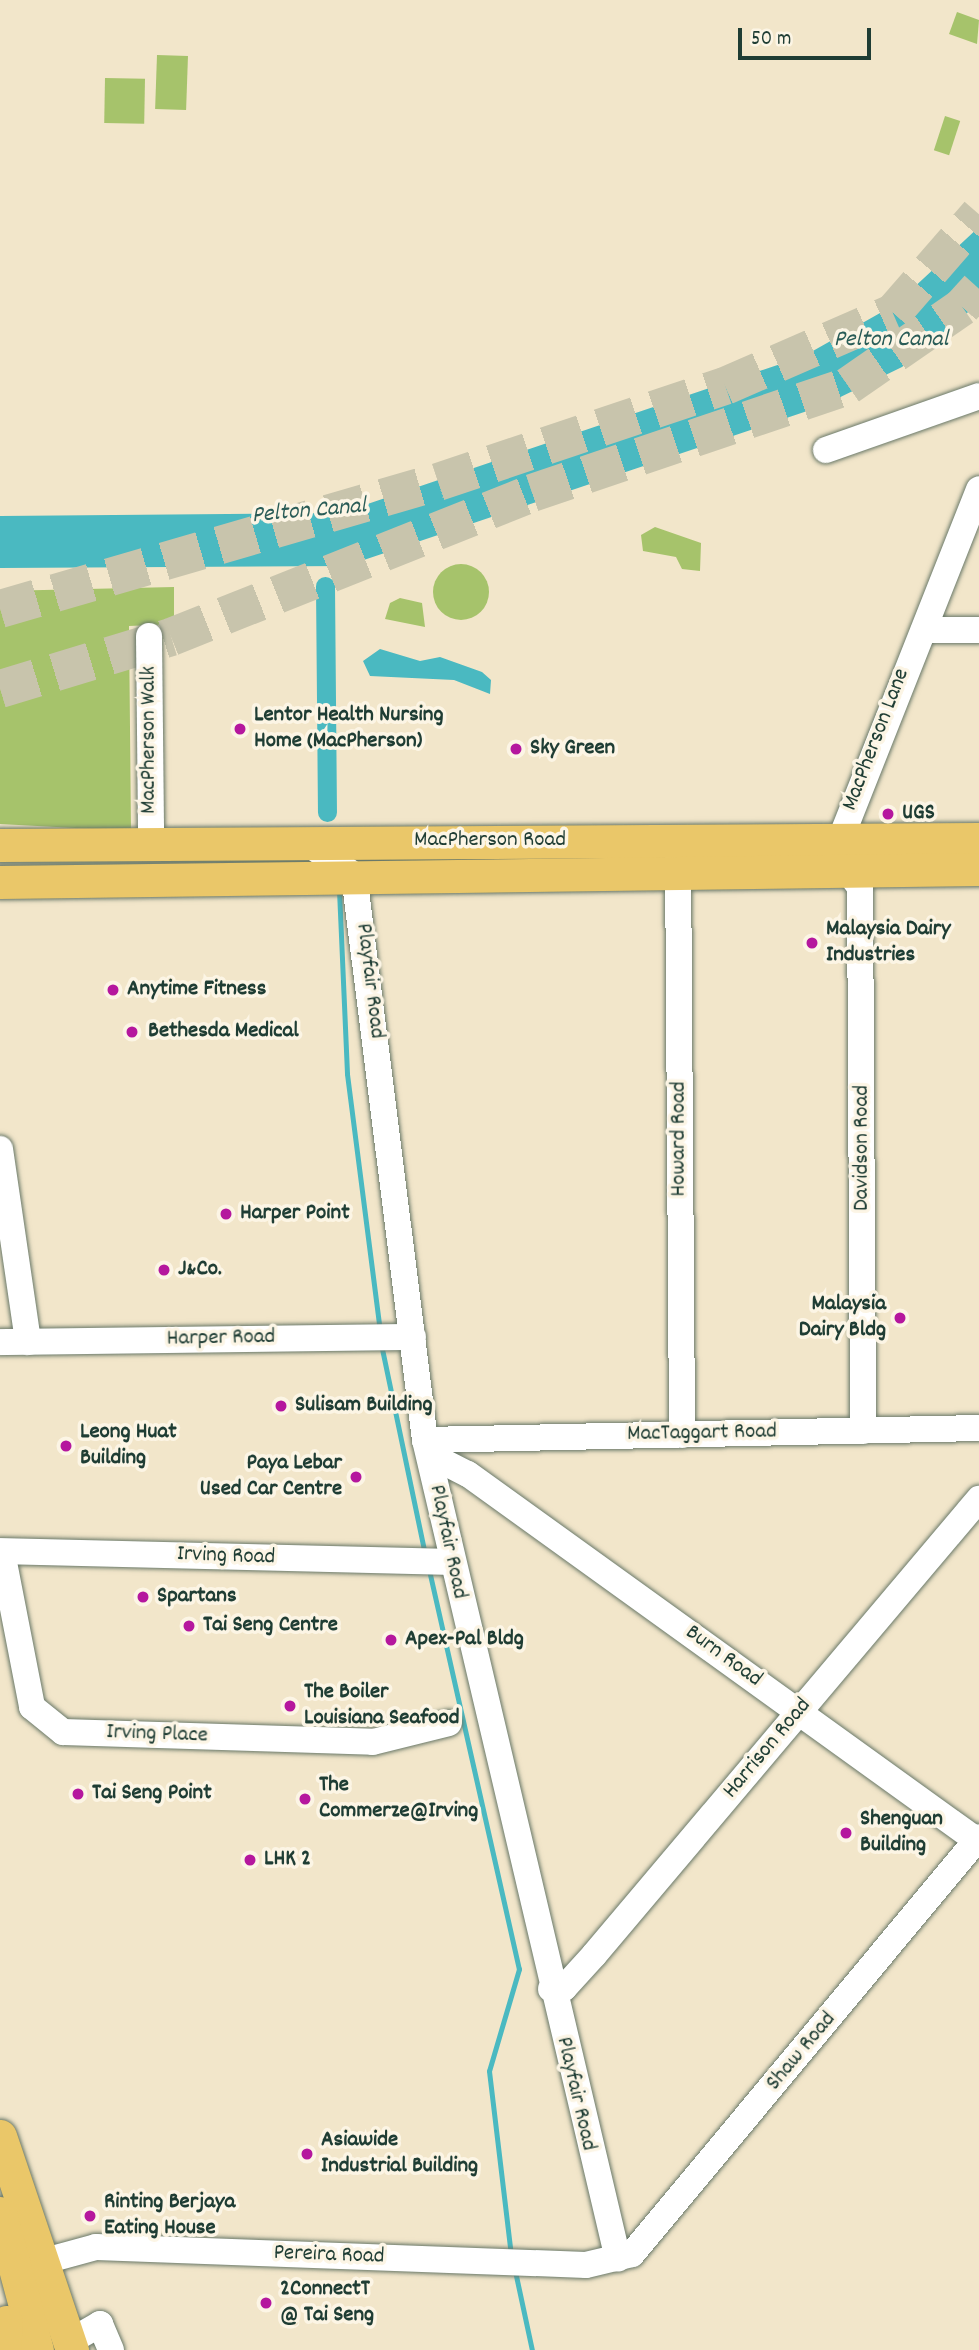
<!DOCTYPE html>
<html>
<head>
<meta charset="utf-8">
<style>
  body { margin:0 }
  #map { position:relative; width:979px; height:2350px; overflow:hidden; background:#f2e6ca; font-family:Dekko,sans-serif }
  div>[style] { position:absolute }
  .green>* { inset:0; background:#a6c36b; transform-origin:0 0 }
  .round { border-radius:50% }
  .water>* { inset:0; background:#4ab9c1 }
  .stream>* { height:5px; margin:-2.5px; padding:0 2.5px; transform-origin:2.5px; border-radius:2.5px; background:#4ab9c1 }
  .canal>* { height:19px; margin:-9.5px; padding:0 9.5px; transform-origin:9.5px; border-radius:9.5px; background:#4ab9c1 }
  .highway-tunnel>* { height:38px; margin-top:-19px; transform-origin:0; background:repeating-linear-gradient(90deg,#c8c4ac 0 38px,transparent 0 57px) }
  .roads { filter:drop-shadow(0 0 2px #697868) drop-shadow(0 0 2px #697868) }
  .minor>* { height:26px; margin:-13px; padding:0 13px; transform-origin:13px; border-radius:13px; background:#fff }
  .major>* { height:33px; margin:-16.5px; padding:0 16.5px; transform-origin:16.5px; border-radius:16.5px; background:#eac769 }
  .dots>* { width:19px; height:19px; translate:-50% -50%; box-sizing:border-box; border:4px solid #fcf5e5; border-radius:50% }
  span { translate:-50% -50%; white-space:nowrap; text-align:center; line-height:1.15; -webkit-text-stroke:7px #fcf5e5; paint-order:stroke }
  .poi-label { font-size:23px; color:#1f3d34; font-weight:700 }
  .left { translate:0 -50%; text-align:left }
  .right { translate:-100% -50%; text-align:right }
  .street-label { font-size:23px; color:#1f3d34 }
  .water-label { font-size:24px; color:#2a5c57; font-style:italic }
  .scale { position:absolute; left:738px; top:28px; width:133px; height:32px; box-sizing:border-box; border:4px solid #1f3d34; border-top:0; padding-left:9px; font-size:21px; line-height:24px; white-space:nowrap; color:#1f3d34; -webkit-text-stroke:5px #fcf5e5; paint-order:stroke }
</style>
</head>
<body>
<div id="map">
  <div class="green">
    <i style="clip-path:polygon(957px 12px,979px 20px,977px 44px,949px 34px)"></i>
    <i style="left:157px;top:55px;width:31px;height:54px;rotate:2deg"></i>
    <i style="left:105px;top:78px;width:40px;height:45px;rotate:1deg"></i>
    <i style="left:945px;top:116px;width:16px;height:36px;rotate:18deg"></i>
    <i style="clip-path:polygon(655px 527px,701px 543px,700px 571px,682px 569px,676px 557px,643px 551px,641px 535px)"></i>
    <i class="round" style="left:433px;top:564px;width:56px;height:56px"></i>
    <i style="clip-path:polygon(174px 587px,174px 624px,129px 626px,131px 831px,0 824px,0 591px)"></i>
    <i style="clip-path:polygon(400px 598px,422px 603px,425px 627px,385px 619px,390px 603px)"></i>
  </div>
  <div class="water">
    <i style="clip-path:polygon(979px 227px,979px 303px,902px 367px,822px 406px,346px 566px,0 568px,0 516px,341px 513px,804px 356px,896px 304px)"></i>
    <i style="clip-path:polygon(380px 649px,420px 661px,440px 657px,482px 672px,491px 680px,490px 694px,454px 680px,370px 676px,363px 661px)"></i>
  </div>
  <div class="stream">
    <i style="left:339px;top:890px;width:184px;rotate:87.5deg"></i>
    <i style="left:347px;top:1074px;width:259px;rotate:82.7deg"></i>
    <i style="left:381px;top:1344px;width:215px;rotate:78.2deg"></i>
    <i style="left:429px;top:1570px;width:409px;rotate:77.3deg"></i>
    <i style="left:519px;top:1969px;width:106px;rotate:106.4deg"></i>
    <i style="left:489px;top:2071px;width:185px;rotate:83.2deg"></i>
    <i style="left:515px;top:2271px;width:81px;rotate:77.9deg"></i>
  </div>
  <div class="canal">
    <i style="left:325px;top:586px;width:226px;rotate:89.5deg"></i>
  </div>
  <div class="highway-tunnel">
    <i style="left:0;top:609px;width:456px;rotate:-16.2deg"></i>
    <i style="left:438px;top:482px;width:303px;rotate:-18.5deg"></i>
    <i style="left:725px;top:386px;width:183px;rotate:-23.5deg"></i>
    <i style="left:893px;top:313px;width:131px;rotate:-49deg"></i>
    <i style="left:0;top:689px;width:179px;rotate:-16.9deg"></i>
    <i style="left:171px;top:637px;width:389px;rotate:-21.7deg"></i>
    <i style="left:532px;top:493px;width:334px;rotate:-18.7deg"></i>
    <i style="left:848px;top:386px;width:139px;rotate:-34.7deg"></i>
    <i style="left:962px;top:307px;width:25px;rotate:-48deg"></i>
  </div>
  <div class="roads">
    <div class="minor">
      <i style="left:826px;top:450px;width:162px;rotate:-19.4deg"></i>
      <i style="left:924px;top:630px;width:55px"></i>
      <i style="left:149px;top:636px;width:208px;rotate:89.4deg"></i>
      <i style="left:841px;top:838px;width:375px;rotate:-68.4deg"></i>
      <i style="left:307px;top:843px;width:57px;rotate:34.2deg"></i>
      <i style="left:354px;top:875px;width:569px;rotate:82.84deg"></i>
      <i style="left:425px;top:1440px;width:841px;rotate:76.74deg"></i>
      <i style="left:678px;top:855px;width:580px;rotate:89.6deg"></i>
      <i style="left:847px;top:870px;width:21px;rotate:53deg"></i>
      <i style="left:860px;top:887px;width:544px;rotate:89.68deg"></i>
      <i style="left:0;top:1149px;width:195px;rotate:81.7deg"></i>
      <i style="left:0;top:1342px;width:413px;rotate:-0.7deg"></i>
      <i style="left:425px;top:1440px;width:554px;rotate:-1.24deg"></i>
      <i style="left:426px;top:1442px;width:23px;rotate:52deg"></i>
      <i style="left:440px;top:1460px;width:31px;rotate:27deg"></i>
      <i style="left:468px;top:1474px;width:626px;rotate:35.77deg"></i>
      <i style="left:0;top:1551px;width:451px;rotate:1.4deg"></i>
      <i style="left:2px;top:1552px;width:158px;rotate:79deg"></i>
      <i style="left:32px;top:1707px;width:40px;rotate:39deg"></i>
      <i style="left:63px;top:1732px;width:310px;rotate:1.8deg"></i>
      <i style="left:373px;top:1742px;width:78px;rotate:-14deg"></i>
      <i style="left:551px;top:1989px;width:13px;rotate:-4deg"></i>
      <i style="left:564px;top:1988px;width:45px;rotate:-47.7deg"></i>
      <i style="left:594px;top:1955px;width:597px;rotate:-49.83deg"></i>
      <i style="left:41px;top:2262px;width:57px;rotate:-15.3deg"></i>
      <i style="left:96px;top:2247px;width:490px;rotate:2.1deg"></i>
      <i style="left:586px;top:2265px;width:47px;rotate:-13.4deg"></i>
      <i style="left:632px;top:2254px;width:542px;rotate:-50.23deg"></i>
      <i style="left:69px;top:2342px;width:36px;rotate:-30deg"></i>
      <i style="left:100px;top:2324px;width:28px;rotate:67deg"></i>
    </div>
    <div class="major">
      <i style="left:0;top:845px;width:979px;rotate:-0.35deg"></i>
      <i style="left:0;top:882px;width:979px;rotate:-0.76deg"></i>
      <i style="left:0;top:2136px;width:226px;rotate:71.4deg"></i>
      <i style="left:0;top:2213px;width:142px;rotate:74.9deg"></i>
      <i style="left:4px;top:2350px;width:28px;rotate:-86deg"></i>
    </div>
  </div>
  <div class="dots">
    <i style="left:240px;top:729px;background:#b5179e"></i>
    <i style="left:516px;top:749px;background:#b5179e"></i>
    <i style="left:888px;top:814px;background:#b5179e"></i>
    <i style="left:812px;top:943px;background:#b5179e"></i>
    <i style="left:113px;top:990px;background:#b5179e"></i>
    <i style="left:132px;top:1032px;background:#b5179e"></i>
    <i style="left:226px;top:1214px;background:#b5179e"></i>
    <i style="left:164px;top:1270px;background:#b5179e"></i>
    <i style="left:900px;top:1318px;background:#b5179e"></i>
    <i style="left:281px;top:1406px;background:#b5179e"></i>
    <i style="left:66px;top:1446px;background:#b5179e"></i>
    <i style="left:356px;top:1477px;background:#b5179e"></i>
    <i style="left:143px;top:1597px;background:#b5179e"></i>
    <i style="left:189px;top:1626px;background:#b5179e"></i>
    <i style="left:391px;top:1640px;background:#b5179e"></i>
    <i style="left:290px;top:1706px;background:#b5179e"></i>
    <i style="left:78px;top:1794px;background:#b5179e"></i>
    <i style="left:305px;top:1799px;background:#b5179e"></i>
    <i style="left:846px;top:1833px;background:#b5179e"></i>
    <i style="left:250px;top:1860px;background:#b5179e"></i>
    <i style="left:307px;top:2154px;background:#b5179e"></i>
    <i style="left:90px;top:2216px;background:#b5179e"></i>
    <i style="left:266px;top:2303px;background:#b5179e"></i>
  </div>
  <div class="poi-label">
    <span class="left" style="left:254px;top:729px">Lentor Health Nursing<br>Home (MacPherson)</span>
    <span class="left" style="left:530px;top:749px">Sky Green</span>
    <span class="left" style="left:902px;top:814px">UGS</span>
    <span class="left" style="left:826px;top:943px">Malaysia Dairy<br>Industries</span>
    <span class="left" style="left:127px;top:990px">Anytime Fitness</span>
    <span class="left" style="left:148px;top:1032px">Bethesda Medical</span>
    <span class="left" style="left:240px;top:1214px">Harper Point</span>
    <span class="left" style="left:178px;top:1270px">J&amp;Co.</span>
    <span class="right" style="left:886px;top:1318px">Malaysia<br>Dairy Bldg</span>
    <span class="left" style="left:295px;top:1406px">Sulisam Building</span>
    <span class="left" style="left:80px;top:1446px">Leong Huat<br>Building</span>
    <span class="right" style="left:342px;top:1477px">Paya Lebar<br>Used Car Centre</span>
    <span class="left" style="left:157px;top:1597px">Spartans</span>
    <span class="left" style="left:203px;top:1626px">Tai Seng Centre</span>
    <span class="left" style="left:405px;top:1640px">Apex-Pal Bldg</span>
    <span class="left" style="left:304px;top:1706px">The Boiler<br>Louisiana Seafood</span>
    <span class="left" style="left:319px;top:1799px">The<br>Commerze@Irving</span>
    <span class="left" style="left:92px;top:1794px">Tai Seng Point</span>
    <span class="left" style="left:860px;top:1833px">Shenguan<br>Building</span>
    <span class="left" style="left:264px;top:1860px">LHK 2</span>
    <span class="left" style="left:321px;top:2154px">Asiawide<br>Industrial Building</span>
    <span class="left" style="left:104px;top:2216px">Rinting Berjaya<br>Eating House</span>
    <span class="left" style="left:280px;top:2303px">2ConnectT<br>@ Tai Seng</span>
  </div>
  <div class="street-label">
    <span style="left:150px;top:740px;rotate:-90deg">MacPherson Walk</span>
    <span style="left:877px;top:740px;rotate:-69deg">MacPherson Lane</span>
    <span style="left:490px;top:841px">MacPherson Road</span>
    <span style="left:369px;top:981px;rotate:83deg">Playfair Road</span>
    <span style="left:680px;top:1139px;rotate:-90deg">Howard Road</span>
    <span style="left:863px;top:1148px;rotate:-90deg">Davidson Road</span>
    <span style="left:221px;top:1339px;rotate:-1deg">Harper Road</span>
    <span style="left:702px;top:1434px;rotate:-1deg">MacTaggart Road</span>
    <span style="left:447px;top:1542px;rotate:78deg">Playfair Road</span>
    <span style="left:226px;top:1557px;rotate:2deg">Irving Road</span>
    <span style="left:723px;top:1657px;rotate:36deg">Burn Road</span>
    <span style="left:157px;top:1735px;rotate:2deg">Irving Place</span>
    <span style="left:768px;top:1749px;rotate:-50deg">Harrison Road</span>
    <span style="left:802px;top:2052px;rotate:-50deg">Shaw Road</span>
    <span style="left:575px;top:2094px;rotate:77deg">Playfair Road</span>
    <span style="left:329px;top:2256px;rotate:2deg">Pereira Road</span>
  </div>
  <div class="water-label">
    <span style="left:891px;top:341px">Pelton Canal</span>
    <span style="left:309px;top:512px;rotate:-5deg">Pelton Canal</span>
  </div>
  <div class="scale">50 m</div>
</div>
</body>
</html>
